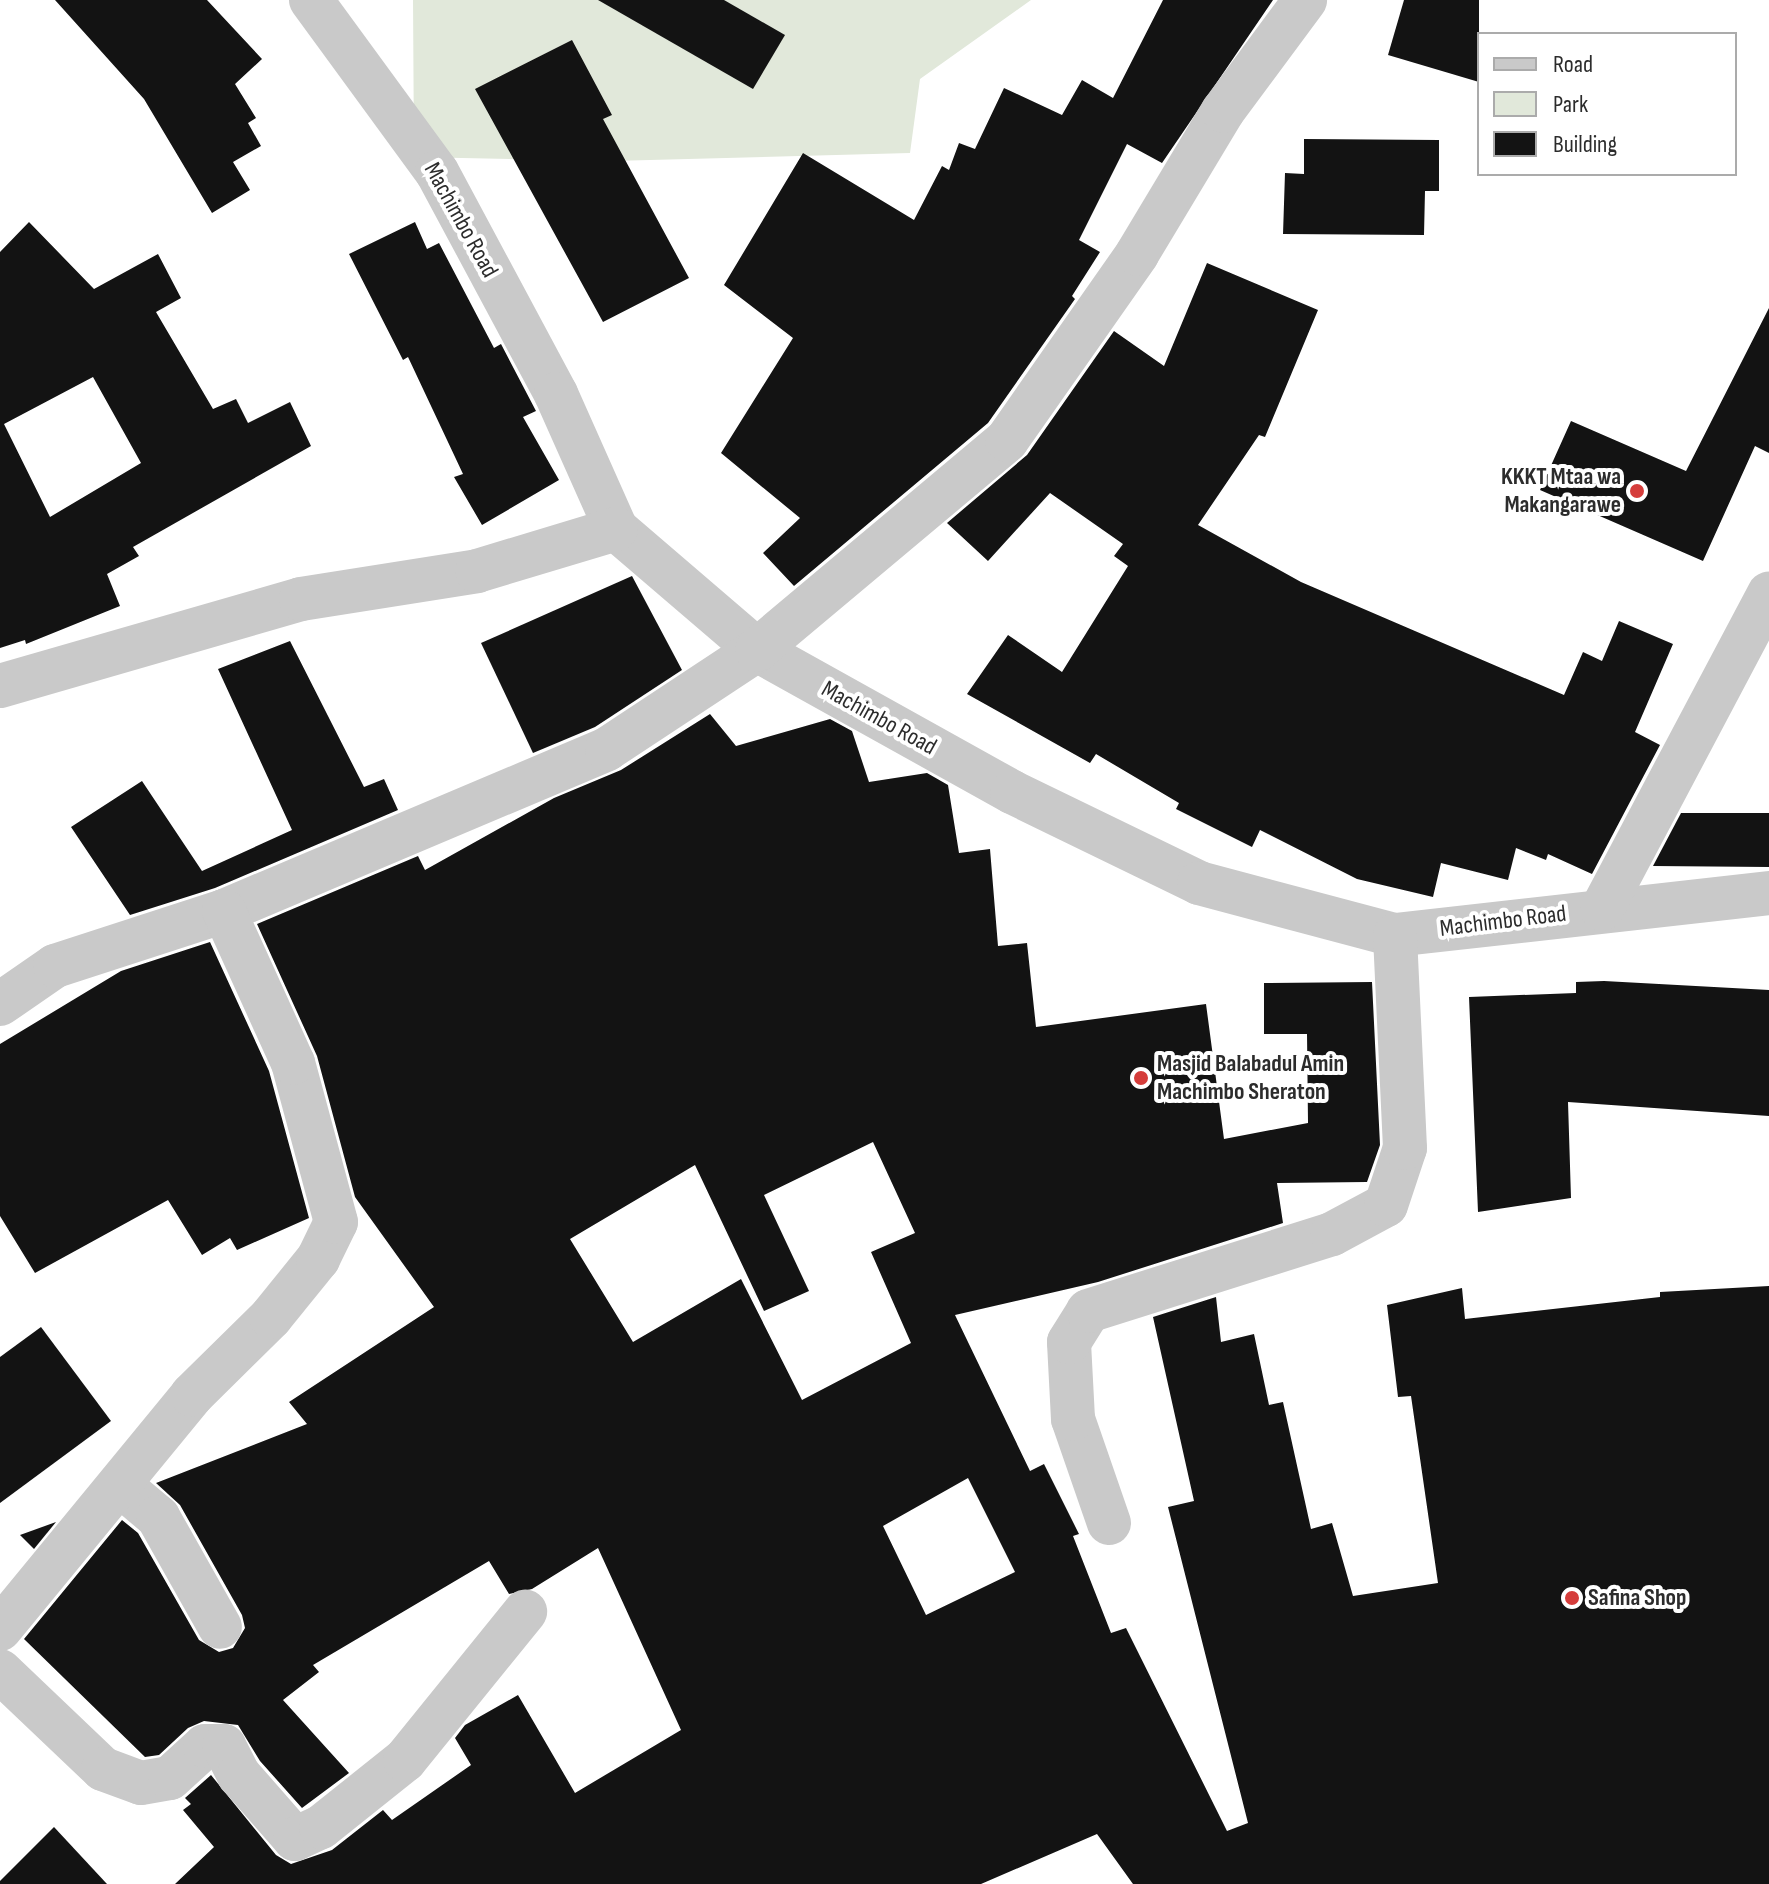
<!DOCTYPE html>
<html>
<head>
<meta charset="utf-8">
<style>
  body { margin:0 }
  #map { position:relative; width:1769px; height:1884px; overflow:hidden; background:#fff; font-family:"Sofia Sans Condensed",sans-serif }
  div>[style] { position:absolute }
  .green>* { inset:0; background:#e1e8da }
  .building>* { inset:0; background:#131313 }
  .minor>* { height:44px; margin:-22px; padding:0 22px; transform-origin:22px; border-radius:22px; background:#c9c9c9 }
  .dots>* { width:22px; height:22px; translate:-50% -50%; box-sizing:border-box; border:4px solid #fff; border-radius:50% }
  span { translate:-50% -50%; white-space:nowrap; text-align:center; line-height:1.15; -webkit-text-stroke:8px #fff; paint-order:stroke }
  .street-label { font-size:24px; color:#2c2c2c }
  .poi-label { font-size:24px; color:#2c2c2c; font-weight:700 }
  .right { translate:-100% -50%; text-align:right }
  .left { translate:0 -50%; text-align:left }
  .legend { position:absolute; left:1477px; top:32px; width:260px; height:144px; box-sizing:border-box; background:#fff; border:2px solid #ababab; margin:0; padding:10px 14px; list-style:none; font-size:24px; color:#2c2c2c }
  .legend li { display:flex; align-items:center; gap:16px; height:40px }
  .legend b { width:40px; border:2px solid #ababab }
</style>
</head>
<body>
<div id="map">
  <div class="green">
    <i style="clip-path:polygon(413px 0,1031px 0,920px 79px,910px 153px,612px 161px,414px 157px)"></i>
  </div>
  <div class="building">
    <i style="clip-path:polygon(55px 0,207px 0,262px 59px,235px 84px,256px 118px,248px 123px,261px 146px,233px 162px,250px 190px,212px 213px,144px 99px)"></i>
    <i style="clip-path:polygon(598px 0,724px 0,785px 35px,753px 89px)"></i>
    <i style="clip-path:polygon(1163px 0,1273px 0,1162px 163px,1127px 144px,1079px 240px,1100px 252px,1072px 296px,1075px 299px,988px 423px,794px 586px,763px 553px,800px 518px,721px 453px,793px 338px,724px 285px,803px 153px,914px 220px,942px 166px,949px 170px,959px 143px,975px 149px,1004px 88px,1062px 115px,1082px 80px,1113px 98px)"></i>
    <i style="clip-path:polygon(1404px 0,1479px 0,1479px 82px,1388px 55px)"></i>
    <i style="clip-path:polygon(572px 40px,612px 115px,603px 119px,689px 278px,603px 322px,475px 89px)"></i>
    <i style="clip-path:polygon(1304px 139px,1439px 140px,1439px 191px,1425px 191px,1424px 235px,1283px 234px,1285px 173px,1304px 174px)"></i>
    <i style="clip-path:polygon(evenodd,29px 222px,94px 289px,158px 254px,181px 298px,156px 312px,213px 409px,236px 399px,248px 423px,290px 402px,311px 446px,133px 547px,139px 556px,107px 574px,120px 606px,26px 644px,25px 640px,0 648px,0 252px,29px 222px,93px 377px,141px 463px,50px 517px,4px 424px,93px 377px)"></i>
    <i style="clip-path:polygon(415px 222px,427px 249px,439px 243px,494px 348px,501px 344px,536px 411px,523px 417px,559px 480px,482px 525px,454px 477px,463px 474px,408px 357px,403px 360px,349px 254px)"></i>
    <i style="clip-path:polygon(1207px 263px,1318px 310px,1265px 437px,1259px 435px,1198px 525px,1301px 582px,1564px 695px,1583px 652px,1602px 661px,1619px 621px,1673px 644px,1635px 732px,1660px 745px,1592px 874px,1548px 854px,1546px 860px,1516px 848px,1508px 880px,1441px 863px,1433px 897px,1357px 879px,1260px 830px,1252px 847px,1176px 809px,1179px 803px,1096px 754px,1090px 763px,967px 694px,1008px 635px,1062px 672px,1128px 566px,1114px 556px,1123px 544px,1050px 493px,988px 561px,947px 523px,1027px 455px,1114px 331px,1164px 366px)"></i>
    <i style="clip-path:polygon(1769px 308px,1769px 453px,1755px 446px,1703px 561px,1540px 490px,1571px 421px,1686px 471px)"></i>
    <i style="clip-path:polygon(632px 576px,682px 670px,595px 727px,533px 753px,481px 643px)"></i>
    <i style="clip-path:polygon(290px 641px,364px 787px,384px 779px,398px 810px,215px 888px,130px 915px,71px 827px,142px 781px,202px 871px,292px 830px,218px 669px)"></i>
    <i style="clip-path:polygon(evenodd,710px 714px,736px 746px,830px 719px,852px 731px,869px 782px,927px 773px,948px 785px,959px 853px,990px 849px,998px 946px,1027px 943px,1036px 1027px,1206px 1004px,1224px 1139px,1308px 1123px,1307px 1034px,1264px 1034px,1264px 983px,1372px 982px,1380px 1145px,1367px 1182px,1277px 1183px,1283px 1223px,1098px 1282px,955px 1315px,1030px 1471px,1044px 1464px,1079px 1534px,1073px 1536px,1111px 1633px,1126px 1628px,1227px 1831px,1248px 1823px,1168px 1507px,1194px 1501px,1153px 1317px,1216px 1297px,1221px 1342px,1254px 1334px,1269px 1405px,1283px 1402px,1311px 1529px,1332px 1523px,1353px 1596px,1438px 1583px,1411px 1396px,1398px 1397px,1387px 1305px,1462px 1288px,1465px 1319px,1660px 1297px,1660px 1292px,1769px 1286px,1769px 1884px,1133px 1884px,1097px 1834px,981px 1884px,175px 1884px,214px 1847px,183px 1810px,191px 1804px,185px 1798px,211px 1775px,276px 1855px,291px 1864px,332px 1850px,383px 1810px,392px 1820px,471px 1765px,455px 1738px,465px 1725px,518px 1695px,575px 1793px,681px 1730px,598px 1548px,532px 1589px,509px 1594px,489px 1561px,313px 1665px,319px 1672px,283px 1700px,349px 1773px,302px 1808px,260px 1761px,238px 1725px,204px 1721px,188px 1728px,159px 1755px,145px 1757px,24px 1639px,122px 1520px,138px 1533px,199px 1640px,219px 1652px,233px 1648px,245px 1628px,242px 1615px,180px 1505px,156px 1483px,307px 1424px,289px 1402px,434px 1307px,355px 1197px,317px 1056px,257px 924px,418px 856px,425px 870px,554px 798px,621px 770px,710px 714px,873px 1142px,915px 1233px,871px 1252px,911px 1343px,802px 1400px,741px 1279px,633px 1342px,570px 1239px,695px 1165px,764px 1311px,809px 1291px,764px 1195px,873px 1142px,710px 714px,968px 1478px,1015px 1572px,926px 1615px,883px 1526px,968px 1478px)"></i>
    <i style="clip-path:polygon(1681px 813px,1769px 813px,1769px 867px,1653px 866px)"></i>
    <i style="clip-path:polygon(210px 942px,269px 1071px,309px 1218px,237px 1250px,230px 1238px,202px 1255px,168px 1200px,35px 1273px,0 1216px,0 1044px,121px 971px)"></i>
    <i style="clip-path:polygon(1604px 981px,1769px 990px,1769px 1116px,1568px 1102px,1571px 1198px,1478px 1212px,1469px 997px,1576px 993px,1576px 982px)"></i>
    <i style="clip-path:polygon(41px 1327px,111px 1421px,0 1503px,0 1357px)"></i>
    <i style="clip-path:polygon(56px 1522px,34px 1549px,20px 1535px)"></i>
    <i style="clip-path:polygon(54px 1827px,107px 1884px,0 1884px,0 1881px)"></i>
  </div>
  <div class="minor">
    <i style="left:311px;top:0;width:213px;rotate:53.8deg"></i>
    <i style="left:437px;top:172px;width:252px;rotate:61.8deg"></i>
    <i style="left:556px;top:394px;width:148px;rotate:66deg"></i>
    <i style="left:616px;top:529px;width:186px;rotate:40.6deg"></i>
    <i style="left:757px;top:650px;width:292px;rotate:29.1deg"></i>
    <i style="left:1012px;top:792px;width:208px;rotate:25.9deg"></i>
    <i style="left:1199px;top:883px;width:203px;rotate:14.9deg"></i>
    <i style="left:1395px;top:935px;width:376px;rotate:-6.4deg"></i>
    <i style="left:0;top:686px;width:313px;rotate:-16.1deg"></i>
    <i style="left:301px;top:599px;width:178px;rotate:-9deg"></i>
    <i style="left:477px;top:571px;width:145px;rotate:-16.8deg"></i>
    <i style="left:1602px;top:909px;width:357px;rotate:-62.1deg"></i>
    <i style="left:0;top:1004px;width:67px;rotate:-34.6deg"></i>
    <i style="left:55px;top:966px;width:178px;rotate:-18deg"></i>
    <i style="left:224px;top:911px;width:416px;rotate:-22.9deg"></i>
    <i style="left:607px;top:749px;width:180px;rotate:-33.4deg"></i>
    <i style="left:757px;top:650px;width:326px;rotate:-40deg"></i>
    <i style="left:1007px;top:440px;width:227px;rotate:-55deg"></i>
    <i style="left:1137px;top:254px;width:167px;rotate:-59deg"></i>
    <i style="left:1223px;top:111px;width:138px;rotate:-53.5deg"></i>
    <i style="left:120px;top:1485px;width:50px;rotate:40.1deg"></i>
    <i style="left:158px;top:1517px;width:126px;rotate:60.6deg"></i>
    <i style="left:1109px;top:1523px;width:110px;rotate:-109.1deg"></i>
    <i style="left:1073px;top:1419px;width:77px;rotate:-93deg"></i>
    <i style="left:1069px;top:1342px;width:36px;rotate:-58deg"></i>
    <i style="left:1088px;top:1311px;width:256px;rotate:-17.5deg"></i>
    <i style="left:1332px;top:1234px;width:61px;rotate:-28.2deg"></i>
    <i style="left:1386px;top:1205px;width:60px;rotate:-71.6deg"></i>
    <i style="left:1405px;top:1148px;width:213px;rotate:-92.7deg"></i>
    <i style="left:0;top:1629px;width:303px;rotate:-50.6deg"></i>
    <i style="left:192px;top:1395px;width:111px;rotate:-44.6deg"></i>
    <i style="left:271px;top:1317px;width:75px;rotate:-51deg"></i>
    <i style="left:318px;top:1259px;width:41px;rotate:-64.1deg"></i>
    <i style="left:336px;top:1222px;width:165px;rotate:-105.1deg"></i>
    <i style="left:293px;top:1063px;width:167px;rotate:-114.4deg"></i>
    <i style="left:0;top:1671px;width:142px;rotate:43.6deg"></i>
    <i style="left:103px;top:1769px;width:40px;rotate:20.2deg"></i>
    <i style="left:141px;top:1783px;width:29px;rotate:-10deg"></i>
    <i style="left:170px;top:1778px;width:47px;rotate:-42.4deg"></i>
    <i style="left:205px;top:1746px;width:19px"></i>
    <i style="left:224px;top:1746px;width:33px;rotate:63deg"></i>
    <i style="left:239px;top:1775px;width:85px;rotate:48.8deg"></i>
    <i style="left:295px;top:1839px;width:29px;rotate:-25deg"></i>
    <i style="left:321px;top:1827px;width:107px;rotate:-38.6deg"></i>
    <i style="left:405px;top:1760px;width:191px;rotate:-51deg"></i>
  </div>
  <div class="dots">
    <i style="left:1637px;top:491px;background:#d53d3b"></i>
    <i style="left:1141px;top:1078px;background:#d53d3b"></i>
    <i style="left:1572px;top:1598px;background:#d53d3b"></i>
  </div>
  <div class="street-label">
    <span style="left:461px;top:220px;rotate:61deg">Machimbo Road</span>
    <span style="left:879px;top:718px;rotate:29deg">Machimbo Road</span>
    <span style="left:1503px;top:921px;rotate:-7deg">Machimbo Road</span>
  </div>
  <div class="poi-label">
    <span class="right" style="left:1621px;top:491px">KKKT Mtaa wa<br>Makangarawe</span>
    <span class="left" style="left:1157px;top:1078px">Masjid Balabadul Amin<br>Machimbo Sheraton</span>
    <span class="left" style="left:1588px;top:1598px">Safina Shop</span>
  </div>
  <ul class="legend">
  <li><b style="height:10px;background:#c9c9c9"></b>Road</li>
  <li><b style="height:22px;background:#e1e8da"></b>Park</li>
  <li><b style="height:22px;background:#131313"></b>Building</li>
  </ul>
</div>
</body>
</html>
